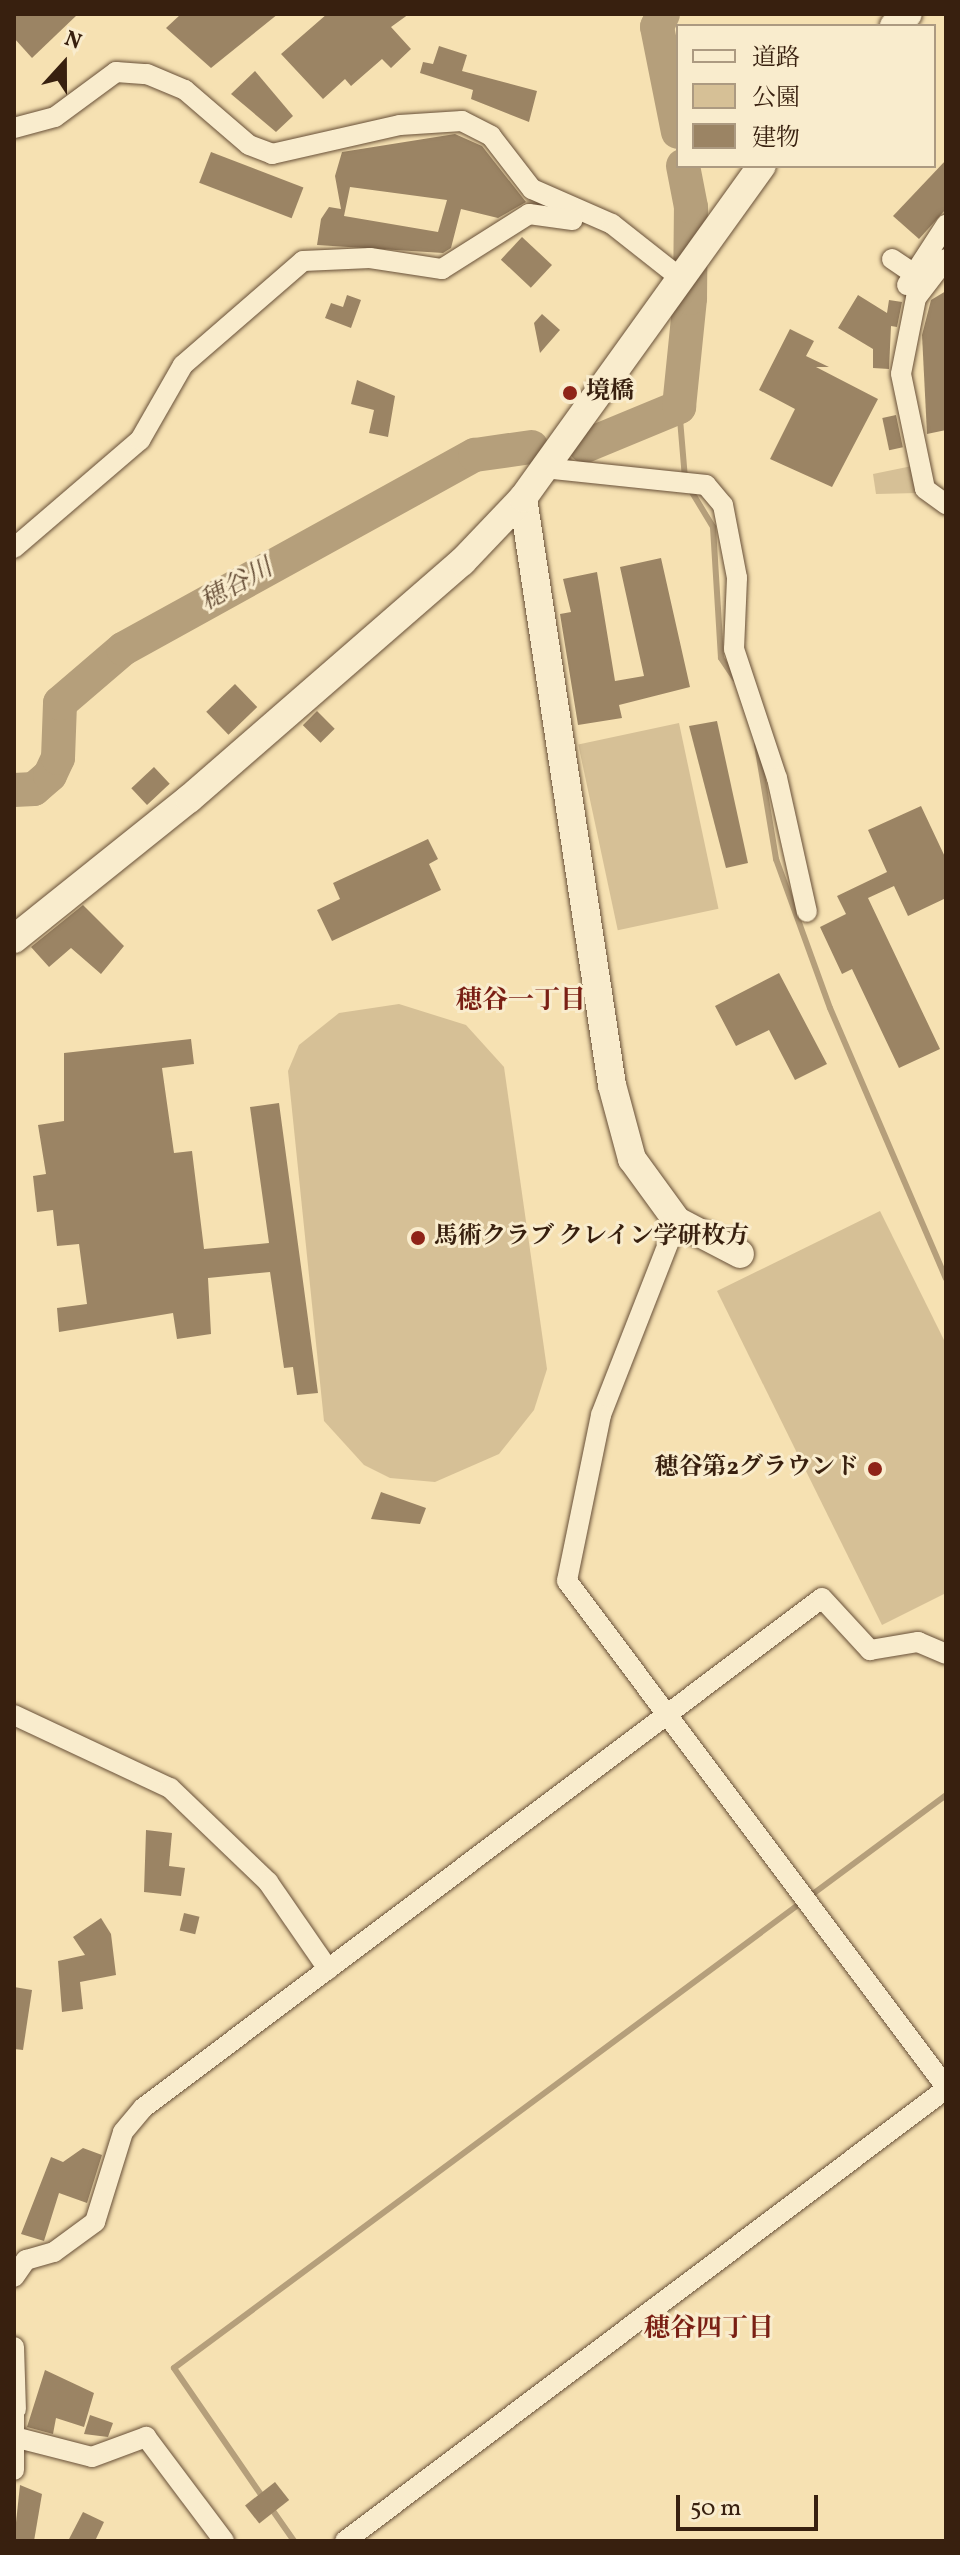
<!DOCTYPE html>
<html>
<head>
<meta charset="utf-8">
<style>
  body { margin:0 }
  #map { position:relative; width:960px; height:2555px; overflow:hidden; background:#f6e1b2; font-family:Vollkorn,"Noto Serif JP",serif }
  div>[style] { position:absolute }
  .green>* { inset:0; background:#d6c096; transform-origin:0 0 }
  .stream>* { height:6px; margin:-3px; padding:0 3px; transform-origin:3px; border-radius:3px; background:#b59f7b }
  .river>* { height:34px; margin:-17px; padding:0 17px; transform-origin:17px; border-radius:17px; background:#b59f7b }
  .building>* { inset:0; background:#9b8464; transform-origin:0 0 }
  .roads { filter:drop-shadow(0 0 2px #685038) drop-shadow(0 0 2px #685038) }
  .street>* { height:20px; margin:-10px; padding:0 10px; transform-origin:10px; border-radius:10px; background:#f9eccd }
  .secondary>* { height:28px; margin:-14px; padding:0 14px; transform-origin:14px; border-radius:14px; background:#f9eccd }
  .dots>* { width:22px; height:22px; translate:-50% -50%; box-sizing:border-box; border:4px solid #f9eccd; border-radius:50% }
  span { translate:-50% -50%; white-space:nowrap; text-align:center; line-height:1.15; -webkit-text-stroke:6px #f9eccd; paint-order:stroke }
  .poi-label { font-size:24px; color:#38200f; font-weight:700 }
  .left { translate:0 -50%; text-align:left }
  .right { translate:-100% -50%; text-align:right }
  .water-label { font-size:26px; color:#644c35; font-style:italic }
  .neighbourhood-label { font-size:26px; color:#7a1f14; font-weight:700 }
  .frame { position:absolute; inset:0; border:16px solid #38200f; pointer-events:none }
  .legend { position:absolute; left:676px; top:24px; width:260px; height:144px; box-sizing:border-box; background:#f9eccd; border:2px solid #ac9a81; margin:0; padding:10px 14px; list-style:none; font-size:24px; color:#38200f }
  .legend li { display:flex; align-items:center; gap:16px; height:40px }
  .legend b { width:40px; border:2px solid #ac9a81 }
  .north { position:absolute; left:24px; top:24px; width:80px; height:80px; -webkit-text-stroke:6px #f9eccd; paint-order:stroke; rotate:21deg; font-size:22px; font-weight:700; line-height:32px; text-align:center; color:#38200f }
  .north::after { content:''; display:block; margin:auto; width:28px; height:36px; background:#38200f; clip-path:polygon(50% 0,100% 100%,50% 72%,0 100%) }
  .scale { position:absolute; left:676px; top:2495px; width:142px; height:36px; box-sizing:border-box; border:4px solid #38200f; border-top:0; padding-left:10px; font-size:24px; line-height:28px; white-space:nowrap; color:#38200f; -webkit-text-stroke:6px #f9eccd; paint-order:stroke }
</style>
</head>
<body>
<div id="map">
  <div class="green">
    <i style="clip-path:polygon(912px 466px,918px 493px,876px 494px,873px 474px)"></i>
    <i style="left:679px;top:723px;width:190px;height:103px;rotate:78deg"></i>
    <i style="clip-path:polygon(399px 1004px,466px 1025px,504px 1067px,547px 1369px,534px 1410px,499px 1454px,435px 1482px,390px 1478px,364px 1465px,324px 1421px,288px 1071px,299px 1045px,339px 1013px)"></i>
    <i style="clip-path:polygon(880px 1211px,946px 1344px,946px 1593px,882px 1625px,717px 1291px)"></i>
  </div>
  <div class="stream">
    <i style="left:679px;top:407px;width:72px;rotate:85.2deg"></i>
    <i style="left:690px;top:489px;width:44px;rotate:58.8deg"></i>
    <i style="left:713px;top:527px;width:131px;rotate:86.5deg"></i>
    <i style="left:721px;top:658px;width:25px;rotate:56deg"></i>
    <i style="left:757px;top:745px;width:116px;rotate:80.5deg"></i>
    <i style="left:776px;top:859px;width:158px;rotate:70.1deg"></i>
    <i style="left:830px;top:1008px;width:294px;rotate:66.8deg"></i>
    <i style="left:264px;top:2499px;width:159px;rotate:-124.5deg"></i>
    <i style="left:174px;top:2368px;width:961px;rotate:-36.58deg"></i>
    <i style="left:271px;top:2508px;width:40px;rotate:55.1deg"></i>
  </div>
  <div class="river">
    <i style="left:663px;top:14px;width:14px;rotate:115deg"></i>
    <i style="left:657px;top:27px;width:107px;rotate:78.7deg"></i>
    <i style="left:585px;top:446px;width:102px;rotate:-22.5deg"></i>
    <i style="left:679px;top:407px;width:110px;rotate:-84.2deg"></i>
    <i style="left:690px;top:298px;width:91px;rotate:-89.4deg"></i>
    <i style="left:691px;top:207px;width:42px;rotate:-101deg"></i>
    <i style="left:14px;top:790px;width:20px;rotate:-3deg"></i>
    <i style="left:34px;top:789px;width:21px;rotate:-41deg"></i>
    <i style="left:50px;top:775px;width:19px;rotate:-65deg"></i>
    <i style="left:58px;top:758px;width:55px;rotate:-87.9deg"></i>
    <i style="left:60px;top:703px;width:83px;rotate:-40.6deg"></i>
    <i style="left:123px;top:649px;width:402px;rotate:-28.9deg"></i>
    <i style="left:475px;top:455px;width:57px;rotate:-8.1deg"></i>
  </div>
  <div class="building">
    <i style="clip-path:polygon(14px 14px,78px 14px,32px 58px,14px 38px)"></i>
    <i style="clip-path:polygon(181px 14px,278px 14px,211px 68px,166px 28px)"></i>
    <i style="clip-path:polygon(327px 14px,409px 14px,391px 27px,411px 49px,391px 68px,382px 59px,351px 86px,345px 79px,323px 99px,281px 54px)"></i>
    <i style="clip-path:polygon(439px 46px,467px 55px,462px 71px,537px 91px,529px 122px,471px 99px,473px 90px,420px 73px,423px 62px,433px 64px)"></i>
    <i style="clip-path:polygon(255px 71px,293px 116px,276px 132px,231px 94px)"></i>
    <i style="clip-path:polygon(evenodd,455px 134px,482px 146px,526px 202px,498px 218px,461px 209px,451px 248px,443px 253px,317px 245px,321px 219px,329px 207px,341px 209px,335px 176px,342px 152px,455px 134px,350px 187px,447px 200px,438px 232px,344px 216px,350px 187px)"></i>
    <i style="left:211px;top:152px;width:99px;height:33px;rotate:21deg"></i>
    <i style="clip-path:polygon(946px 160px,946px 209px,919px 239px,893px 216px)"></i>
    <i style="left:522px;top:237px;width:41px;height:31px;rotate:43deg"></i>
    <i style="clip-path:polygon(946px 291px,946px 430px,927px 434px,922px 335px,931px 300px)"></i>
    <i style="clip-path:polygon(347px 295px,361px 300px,351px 328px,325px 318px,331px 303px,343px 307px)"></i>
    <i style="clip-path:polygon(858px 295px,887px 313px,889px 300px,902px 302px,897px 327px,891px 326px,889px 369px,873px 368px,873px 349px,838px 328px)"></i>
    <i style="clip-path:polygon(542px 314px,560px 330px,540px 353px,534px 323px)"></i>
    <i style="clip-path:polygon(790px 329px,814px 341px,806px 356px,829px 367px,816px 367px,878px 399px,832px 487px,770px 459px,795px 409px,759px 390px)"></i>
    <i style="clip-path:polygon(357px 380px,395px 396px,388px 437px,369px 433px,374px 410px,351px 404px)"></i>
    <i style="left:896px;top:415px;width:33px;height:14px;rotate:78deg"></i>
    <i style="clip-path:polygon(661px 558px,690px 687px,619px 705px,622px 718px,578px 725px,560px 614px,571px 612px,563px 579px,597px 572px,615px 681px,644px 676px,620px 567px)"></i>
    <i style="left:235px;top:684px;width:32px;height:40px;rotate:46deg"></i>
    <i style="left:317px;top:711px;width:25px;height:20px;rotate:45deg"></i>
    <i style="clip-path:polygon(717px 721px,748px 863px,726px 868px,689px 726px)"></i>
    <i style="left:154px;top:767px;width:23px;height:31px;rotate:47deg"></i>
    <i style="clip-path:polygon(921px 806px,946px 859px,946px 898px,908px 916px,894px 886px,868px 898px,940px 1049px,899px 1068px,852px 969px,842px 974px,820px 927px,846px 914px,837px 896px,887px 872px,868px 830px)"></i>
    <i style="clip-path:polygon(428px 839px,438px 859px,429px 864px,441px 890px,332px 941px,317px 910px,340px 899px,333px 883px)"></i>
    <i style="clip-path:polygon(83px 905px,124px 946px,101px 974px,71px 948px,49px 967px,31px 947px)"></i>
    <i style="clip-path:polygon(779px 973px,827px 1064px,795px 1080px,769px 1030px,736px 1046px,715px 1006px)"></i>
    <i style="clip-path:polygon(191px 1039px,194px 1064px,162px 1068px,174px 1153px,192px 1151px,204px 1249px,269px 1243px,250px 1107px,279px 1103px,318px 1393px,297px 1395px,293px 1367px,284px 1368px,270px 1272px,208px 1278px,211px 1334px,177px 1339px,173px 1313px,59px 1332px,57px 1308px,87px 1304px,79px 1244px,57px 1246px,53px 1210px,37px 1212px,33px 1176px,46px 1174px,38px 1125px,64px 1121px,64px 1053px)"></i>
    <i style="clip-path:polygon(381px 1492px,426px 1508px,420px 1524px,371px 1519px)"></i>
    <i style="clip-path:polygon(146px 1830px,172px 1833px,169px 1866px,185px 1868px,181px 1896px,144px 1892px)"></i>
    <i style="left:184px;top:1913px;width:16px;height:18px;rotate:14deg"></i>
    <i style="clip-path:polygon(101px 1918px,111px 1934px,116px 1975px,80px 1982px,83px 2009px,62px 2012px,58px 1961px,85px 1955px,73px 1937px)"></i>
    <i style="clip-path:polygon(14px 1987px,32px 1990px,23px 2050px,14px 2049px)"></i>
    <i style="clip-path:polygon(83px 2148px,102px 2155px,87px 2203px,59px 2193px,44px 2241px,21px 2234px,51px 2157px,63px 2162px)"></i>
    <i style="clip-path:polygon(45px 2370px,94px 2393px,84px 2427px,56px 2418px,53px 2434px,27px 2427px)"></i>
    <i style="clip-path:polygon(90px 2415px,113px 2423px,108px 2437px,84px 2434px)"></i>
    <i style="left:275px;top:2482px;width:23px;height:38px;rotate:52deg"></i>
    <i style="clip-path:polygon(20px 2485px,42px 2494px,34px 2541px,14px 2541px)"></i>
    <i style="clip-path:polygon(83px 2512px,104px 2522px,95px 2541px,68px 2541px)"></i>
  </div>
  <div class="roads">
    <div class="street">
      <i style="left:14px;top:128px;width:42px;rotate:-15deg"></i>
      <i style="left:55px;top:117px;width:76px;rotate:-36.4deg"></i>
      <i style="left:116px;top:72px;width:31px;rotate:4deg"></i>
      <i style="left:147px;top:74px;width:41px;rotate:22.8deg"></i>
      <i style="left:185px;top:90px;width:84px;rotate:40.7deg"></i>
      <i style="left:249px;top:145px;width:25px;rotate:21deg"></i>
      <i style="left:272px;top:154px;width:131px;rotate:-12.8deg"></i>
      <i style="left:400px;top:125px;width:62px;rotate:-3.7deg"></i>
      <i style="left:462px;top:121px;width:33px;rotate:27deg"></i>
      <i style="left:491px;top:136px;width:67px;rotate:52.3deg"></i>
      <i style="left:532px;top:189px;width:87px;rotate:23.6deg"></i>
      <i style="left:612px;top:224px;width:85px;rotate:38.3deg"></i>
      <i style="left:892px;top:259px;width:27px;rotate:34deg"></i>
      <i style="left:946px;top:259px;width:49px;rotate:127.6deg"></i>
      <i style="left:916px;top:298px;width:77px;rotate:101.2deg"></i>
      <i style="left:901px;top:374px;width:117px;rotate:78.2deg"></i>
      <i style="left:925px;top:489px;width:26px;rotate:36deg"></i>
      <i style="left:907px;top:285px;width:72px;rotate:-57deg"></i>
      <i style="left:544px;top:468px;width:163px;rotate:6deg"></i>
      <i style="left:706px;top:485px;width:26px;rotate:50deg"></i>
      <i style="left:723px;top:505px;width:74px;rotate:79.1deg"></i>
      <i style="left:737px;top:578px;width:71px;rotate:92.4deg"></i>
      <i style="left:734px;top:649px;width:136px;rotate:71.6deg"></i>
      <i style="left:777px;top:778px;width:137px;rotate:77.4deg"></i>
      <i style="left:14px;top:548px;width:166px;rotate:-40.6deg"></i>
      <i style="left:140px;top:440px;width:86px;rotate:-60.2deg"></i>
      <i style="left:183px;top:365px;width:159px;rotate:-40.9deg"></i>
      <i style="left:303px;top:261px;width:67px;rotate:-2.6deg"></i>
      <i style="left:370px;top:258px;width:73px;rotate:8.7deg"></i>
      <i style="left:442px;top:269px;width:103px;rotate:-32.3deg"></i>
      <i style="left:529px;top:214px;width:44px;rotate:7.8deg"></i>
      <i style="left:677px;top:1221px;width:208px;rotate:111.4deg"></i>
      <i style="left:601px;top:1415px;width:169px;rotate:101.6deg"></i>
      <i style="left:567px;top:1581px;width:632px;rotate:53.17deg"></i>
      <i style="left:14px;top:1715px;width:172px;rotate:25.1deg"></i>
      <i style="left:170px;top:1788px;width:136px;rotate:43.8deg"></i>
      <i style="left:268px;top:1882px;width:106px;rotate:55.4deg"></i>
      <i style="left:14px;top:2277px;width:21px;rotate:-55deg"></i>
      <i style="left:26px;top:2260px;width:29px;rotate:-16deg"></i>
      <i style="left:54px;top:2252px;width:51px;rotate:-36.2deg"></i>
      <i style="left:95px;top:2222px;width:94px;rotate:-72.7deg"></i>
      <i style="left:123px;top:2132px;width:31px;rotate:-50deg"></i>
      <i style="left:143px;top:2108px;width:849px;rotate:-36.91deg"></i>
      <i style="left:822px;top:1598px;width:71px;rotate:47.3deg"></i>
      <i style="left:870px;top:1650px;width:49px;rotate:-9.5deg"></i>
      <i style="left:918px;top:1642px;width:30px;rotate:23deg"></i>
      <i style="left:14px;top:2347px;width:62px;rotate:88.2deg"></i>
      <i style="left:14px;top:2407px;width:63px;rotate:90deg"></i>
      <i style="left:18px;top:2438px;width:76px;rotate:14.4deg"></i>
      <i style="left:92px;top:2457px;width:58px;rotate:-20.3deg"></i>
      <i style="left:146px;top:2437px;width:130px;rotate:53.1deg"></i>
      <i style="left:345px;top:2541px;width:752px;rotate:-36.95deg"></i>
    </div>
    <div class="secondary">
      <i style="left:894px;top:26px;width:18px;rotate:-41deg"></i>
      <i style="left:523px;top:498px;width:594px;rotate:81.38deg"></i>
      <i style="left:612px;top:1085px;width:77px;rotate:74.9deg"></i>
      <i style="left:632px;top:1159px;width:77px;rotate:54deg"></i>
      <i style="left:677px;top:1221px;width:71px;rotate:27.6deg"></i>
      <i style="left:14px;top:939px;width:224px;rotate:-38.7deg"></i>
      <i style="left:189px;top:799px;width:362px;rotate:-41deg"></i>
      <i style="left:462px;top:562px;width:88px;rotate:-46.4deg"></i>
      <i style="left:523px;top:498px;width:409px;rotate:-54.3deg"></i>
    </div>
  </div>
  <div class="dots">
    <i style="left:570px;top:393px;background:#8f2418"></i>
    <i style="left:418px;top:1238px;background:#8f2418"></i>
    <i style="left:875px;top:1469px;background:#8f2418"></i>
  </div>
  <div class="poi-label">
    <span class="left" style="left:586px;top:393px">境橋</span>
    <span class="left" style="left:434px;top:1238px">馬術クラブ クレイン学研枚方</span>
    <span class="right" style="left:859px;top:1469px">穂谷第2グラウンド</span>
  </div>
  <div class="water-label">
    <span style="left:237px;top:586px;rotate:-29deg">穂谷川</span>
  </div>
  <div class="neighbourhood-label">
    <span style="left:521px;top:1002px">穂谷一丁目</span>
    <span style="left:709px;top:2330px">穂谷四丁目</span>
  </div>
  <div class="frame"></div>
  <ul class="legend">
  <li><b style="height:10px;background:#f9eccd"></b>道路</li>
  <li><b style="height:22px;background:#d6c096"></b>公園</li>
  <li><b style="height:22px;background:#9b8464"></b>建物</li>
  </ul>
  <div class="north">N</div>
  <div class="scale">50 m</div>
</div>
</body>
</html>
